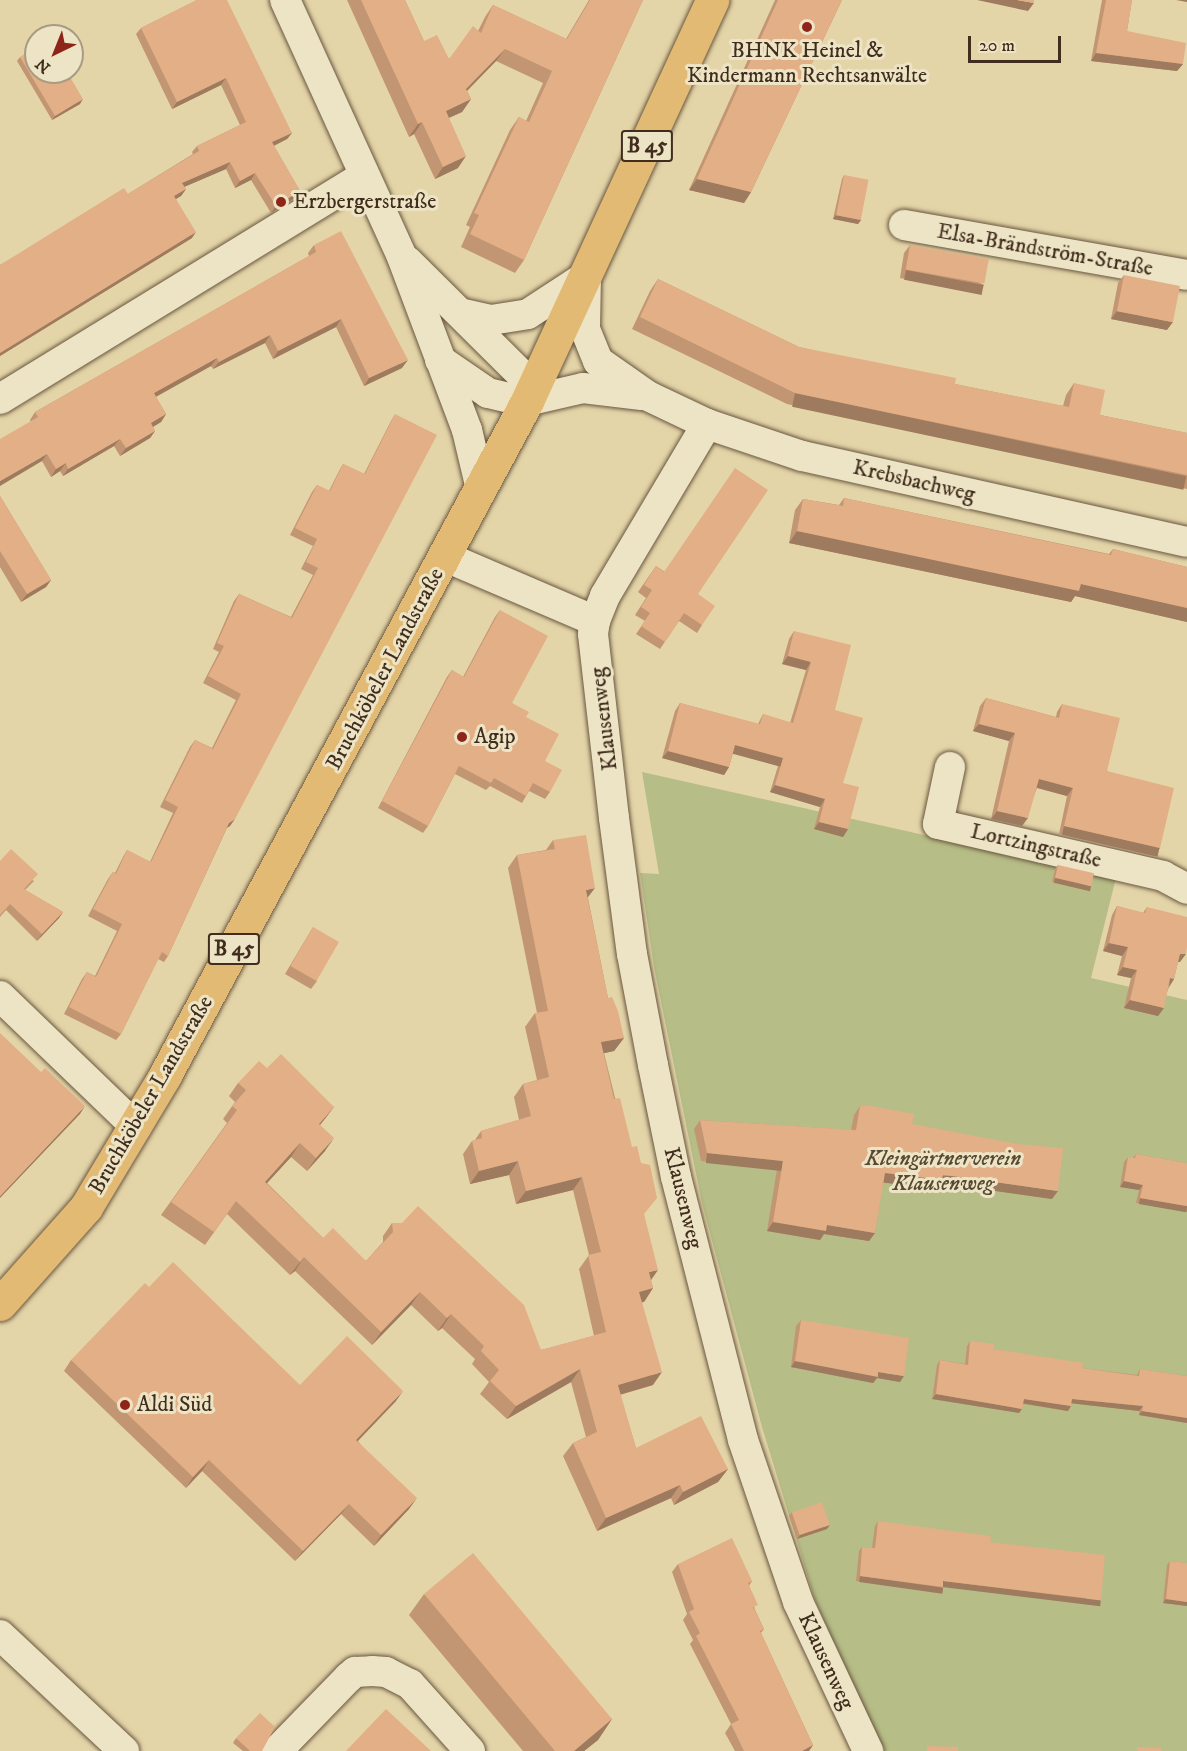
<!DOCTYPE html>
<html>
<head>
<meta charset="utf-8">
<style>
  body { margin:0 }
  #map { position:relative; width:1187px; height:1751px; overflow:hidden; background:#e4d5a8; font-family:"IM FELL DW Pica",serif }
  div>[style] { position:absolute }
  .green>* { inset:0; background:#b6bd86 }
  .roads { filter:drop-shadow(0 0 2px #695740) drop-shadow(0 0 2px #695740) }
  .minor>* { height:30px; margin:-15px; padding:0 15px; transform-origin:15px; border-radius:15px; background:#ede4c6 }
  .major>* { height:33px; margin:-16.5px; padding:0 16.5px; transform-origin:16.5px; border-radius:16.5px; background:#e2ba74 }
  .wall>* { inset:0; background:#c29673 }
  .shaded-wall>* { inset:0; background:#9e7a5e; transform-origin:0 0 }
  .building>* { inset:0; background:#e2af86; transform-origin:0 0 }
  .dots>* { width:16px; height:16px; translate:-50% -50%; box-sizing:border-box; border:3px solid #ede4c6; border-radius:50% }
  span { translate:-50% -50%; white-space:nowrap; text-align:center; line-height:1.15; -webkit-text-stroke:6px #ede4c6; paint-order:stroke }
  .shield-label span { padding:2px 4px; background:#ede4c6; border:2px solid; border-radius:4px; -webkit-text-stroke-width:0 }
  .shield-label { font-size:21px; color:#402d1d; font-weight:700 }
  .poi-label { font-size:22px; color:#402d1d }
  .left { translate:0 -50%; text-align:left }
  .street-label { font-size:22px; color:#402d1d }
  .park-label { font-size:22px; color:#584a32; font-style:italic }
  .north { position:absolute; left:24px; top:24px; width:60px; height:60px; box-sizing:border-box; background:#ede4c6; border:2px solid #a89b82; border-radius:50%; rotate:223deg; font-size:16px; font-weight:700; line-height:24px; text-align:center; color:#402d1d }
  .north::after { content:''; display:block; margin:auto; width:21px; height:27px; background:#8f2418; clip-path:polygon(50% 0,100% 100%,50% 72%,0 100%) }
  .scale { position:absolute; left:968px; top:36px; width:93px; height:27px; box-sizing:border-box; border:3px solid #402d1d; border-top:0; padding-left:8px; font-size:18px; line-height:21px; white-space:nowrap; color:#402d1d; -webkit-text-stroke:4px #ede4c6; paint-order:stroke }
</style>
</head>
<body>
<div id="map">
  <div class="green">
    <i style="clip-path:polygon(642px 772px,1116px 878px,1091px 978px,1187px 1000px,1187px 1751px,882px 1751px,815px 1600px,762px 1427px,702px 1203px,654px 967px,640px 873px,659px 874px)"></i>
  </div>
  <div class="roads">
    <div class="minor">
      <i style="left:285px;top:0;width:282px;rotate:65.5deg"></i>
      <i style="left:402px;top:257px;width:185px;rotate:69.4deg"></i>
      <i style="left:467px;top:430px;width:61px;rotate:76.7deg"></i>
      <i style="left:904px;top:225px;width:287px;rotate:10deg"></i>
      <i style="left:407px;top:261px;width:163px;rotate:44.8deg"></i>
      <i style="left:523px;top:376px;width:25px;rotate:81deg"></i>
      <i style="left:586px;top:276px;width:53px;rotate:91.1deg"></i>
      <i style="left:585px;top:329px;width:35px;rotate:68deg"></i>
      <i style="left:598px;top:361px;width:61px;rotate:35deg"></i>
      <i style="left:648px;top:396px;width:65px;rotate:25.4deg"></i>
      <i style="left:707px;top:424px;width:100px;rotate:18.6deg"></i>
      <i style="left:802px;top:456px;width:394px;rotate:12.6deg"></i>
      <i style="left:460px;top:313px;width:32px;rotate:13deg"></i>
      <i style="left:491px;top:320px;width:37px;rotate:-9deg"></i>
      <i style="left:528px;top:314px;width:69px;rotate:-33.2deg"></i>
      <i style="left:440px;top:360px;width:58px;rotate:34.5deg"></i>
      <i style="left:488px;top:393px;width:27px;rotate:13deg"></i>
      <i style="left:514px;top:399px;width:13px;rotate:9deg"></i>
      <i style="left:527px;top:401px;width:57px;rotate:-13.1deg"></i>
      <i style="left:583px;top:388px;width:59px;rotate:6.8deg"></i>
      <i style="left:0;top:399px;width:427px;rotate:-31.5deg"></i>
      <i style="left:707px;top:424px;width:200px;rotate:120.7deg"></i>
      <i style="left:605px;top:596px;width:27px;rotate:112deg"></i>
      <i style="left:595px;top:621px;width:13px;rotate:99deg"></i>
      <i style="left:593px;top:634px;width:185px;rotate:83.5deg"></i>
      <i style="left:614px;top:818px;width:137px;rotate:82.5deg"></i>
      <i style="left:632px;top:954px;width:113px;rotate:79.3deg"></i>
      <i style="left:653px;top:1065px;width:114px;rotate:78.4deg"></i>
      <i style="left:676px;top:1177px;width:271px;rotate:75.7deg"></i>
      <i style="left:743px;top:1440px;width:171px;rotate:71.2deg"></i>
      <i style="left:798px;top:1602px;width:165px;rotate:64.8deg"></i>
      <i style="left:446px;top:557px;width:162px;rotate:23.2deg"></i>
      <i style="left:950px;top:767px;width:58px;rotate:101.9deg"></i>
      <i style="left:938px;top:824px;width:231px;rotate:13deg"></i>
      <i style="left:1163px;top:876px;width:27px;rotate:28deg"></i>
      <i style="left:0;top:996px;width:189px;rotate:43.9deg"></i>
      <i style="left:0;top:1635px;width:170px;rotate:43.1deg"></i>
      <i style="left:277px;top:1751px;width:103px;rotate:-45.8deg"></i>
      <i style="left:349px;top:1677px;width:8px;rotate:-40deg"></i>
      <i style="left:355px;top:1672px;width:17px;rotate:-3deg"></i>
      <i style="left:372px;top:1671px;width:14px;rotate:4deg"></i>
      <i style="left:386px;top:1672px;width:27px;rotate:27deg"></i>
      <i style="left:410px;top:1684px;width:90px;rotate:48.2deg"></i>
    </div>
    <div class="major">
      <i style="left:0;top:1304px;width:130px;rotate:-48.4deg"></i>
      <i style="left:86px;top:1207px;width:152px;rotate:-59deg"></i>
      <i style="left:164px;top:1077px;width:767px;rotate:-61.76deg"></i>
      <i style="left:527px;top:401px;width:442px;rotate:-65.2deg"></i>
    </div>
  </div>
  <div class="wall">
    <i style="clip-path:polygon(197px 0,292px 133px,287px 139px,274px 146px,300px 191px,295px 198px,271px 213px,251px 180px,235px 188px,226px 169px,184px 187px,186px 189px,181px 196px,176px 199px,192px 238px,0 356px,0 265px,128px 194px,193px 154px,192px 152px,197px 146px,240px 125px,221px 85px,172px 109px,136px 34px,141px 28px)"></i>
    <i style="clip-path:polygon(347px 0,405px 0,424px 41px,449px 59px,478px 31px,485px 17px,493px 5px,566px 39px,589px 0,643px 0,524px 260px,515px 273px,461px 247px,470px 227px,466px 225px,510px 130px,519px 117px,526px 121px,543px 83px,496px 61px,467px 91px,471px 99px,462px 112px,449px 118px,458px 168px,435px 179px,414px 134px,409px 137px)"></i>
    <i style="clip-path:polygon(775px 0,842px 0,751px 192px,744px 203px,689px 190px)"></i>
    <i style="clip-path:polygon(1102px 0,1132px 0,1127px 31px,1183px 64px,1177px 71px,1091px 61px)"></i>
    <i style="clip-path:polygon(20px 57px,80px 104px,52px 120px,17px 61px)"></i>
    <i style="clip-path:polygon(844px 175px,861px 220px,858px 224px,833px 219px,842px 179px)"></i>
    <i style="clip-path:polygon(314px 245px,402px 368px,364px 386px,336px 327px,273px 359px,265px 343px,213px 369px,211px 366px,156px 397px,166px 414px,161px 422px,153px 427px,155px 431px,150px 438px,120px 456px,114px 446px,63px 476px,60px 471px,51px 477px,42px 461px,30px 420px,35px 412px,309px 256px,308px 253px)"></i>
    <i style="clip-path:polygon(910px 245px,984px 285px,979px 293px,900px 278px,904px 253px)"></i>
    <i style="clip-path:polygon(1124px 275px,1167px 330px,1111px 319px,1118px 283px)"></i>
    <i style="clip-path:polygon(658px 279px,799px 347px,955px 384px,1063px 406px,1066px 395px,1074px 383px,1100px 415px,1187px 433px,1187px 489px,787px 404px,632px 329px,650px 291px)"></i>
    <i style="clip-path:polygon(395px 414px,230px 826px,227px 828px,168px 956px,164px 962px,158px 959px,121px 1034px,116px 1040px,64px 1014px,82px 979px,87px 972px,95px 976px,117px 931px,88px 916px,108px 879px,113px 872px,115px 873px,123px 857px,127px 850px,150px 862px,173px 813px,160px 807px,190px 747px,195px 740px,212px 748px,236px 700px,203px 683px,219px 652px,213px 649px,234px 601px,239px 594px,291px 617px,313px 575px,301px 569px,313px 546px,290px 535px,312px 492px,317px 485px,329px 491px,339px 471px,343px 464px,364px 474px,391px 421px)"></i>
    <i style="clip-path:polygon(0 496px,51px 580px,46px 587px,21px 602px,0 567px)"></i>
    <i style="clip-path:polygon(844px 498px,1109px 554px,1113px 549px,1187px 567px,1187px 622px,1075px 596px,1071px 602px,789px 543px,795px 510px,803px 499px,839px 505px)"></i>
    <i style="clip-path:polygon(656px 566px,698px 594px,702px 625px,697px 633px,679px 621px,660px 649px,636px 634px,645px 621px,635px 615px,646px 598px,638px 592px)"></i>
    <i style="clip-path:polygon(500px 610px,512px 703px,526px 717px,545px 761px,550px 792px,545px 799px,529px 791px,522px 803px,490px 786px,486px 790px,455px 774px,428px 826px,423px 833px,378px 808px,447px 677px,452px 670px,463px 677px,495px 617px)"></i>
    <i style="clip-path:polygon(794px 631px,835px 710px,848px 829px,843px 837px,814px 829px,820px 807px,770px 792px,778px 766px,733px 753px,729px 767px,724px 775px,662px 758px,675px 711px,680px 703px,758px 724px,763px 714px,790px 723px,806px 670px,782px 664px,789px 639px)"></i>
    <i style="clip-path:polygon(986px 698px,1056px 717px,1057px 712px,1062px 704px,1160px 848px,1154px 856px,1059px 834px,1067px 796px,1037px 788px,1022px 826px,991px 819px,1009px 741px,973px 731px,980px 706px)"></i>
    <i style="clip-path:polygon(553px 840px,588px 898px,608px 998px,624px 1038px,614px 1051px,604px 1053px,644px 1215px,651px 1280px,653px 1288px,644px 1302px,642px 1302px,653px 1385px,620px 1395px,636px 1448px,728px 1469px,718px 1482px,674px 1505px,671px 1498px,597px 1531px,563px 1456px,573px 1443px,586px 1437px,571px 1382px,507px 1419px,480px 1394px,489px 1382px,472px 1364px,475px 1359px,442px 1328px,438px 1331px,411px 1305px,372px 1345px,295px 1271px,290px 1275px,227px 1214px,205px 1245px,161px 1215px,227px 1123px,223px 1119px,235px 1102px,229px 1096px,238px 1083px,267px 1068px,334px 1107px,320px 1125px,325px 1151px,307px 1171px,291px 1157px,267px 1183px,323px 1238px,366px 1261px,383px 1242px,383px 1236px,392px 1223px,541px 1350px,594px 1336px,579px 1269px,589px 1255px,573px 1190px,516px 1204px,509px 1175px,470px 1184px,463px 1154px,472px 1141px,475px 1140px,481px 1131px,519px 1120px,514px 1097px,523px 1084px,537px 1080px,525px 1027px,535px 1013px,537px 1013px,508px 868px,517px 855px,546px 850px)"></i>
    <i style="clip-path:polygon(0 861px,34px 881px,25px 890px,63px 912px,59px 918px,37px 941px,6px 910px,0 917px)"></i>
    <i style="clip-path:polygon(1058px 865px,1088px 890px,1052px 882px,1055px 869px)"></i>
    <i style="clip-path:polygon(1117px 906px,1143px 913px,1147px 907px,1180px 962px,1178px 962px,1174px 979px,1169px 987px,1158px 1016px,1124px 1008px,1131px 978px,1117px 975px,1122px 956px,1103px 951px,1112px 915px)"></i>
    <i style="clip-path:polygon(313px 927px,317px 981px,311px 989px,285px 974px)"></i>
    <i style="clip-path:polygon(860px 1106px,912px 1124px,1052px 1199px,946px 1184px,940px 1184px,936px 1189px,883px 1182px,875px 1233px,869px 1241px,824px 1234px,820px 1240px,767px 1231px,777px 1169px,701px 1161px,694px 1129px,700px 1120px,851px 1130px,854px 1115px)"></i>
    <i style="clip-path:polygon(1136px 1154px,1187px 1163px,1187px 1212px,1136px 1203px,1139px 1190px,1120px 1187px,1124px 1162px,1128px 1157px,1133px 1158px)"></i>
    <i style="clip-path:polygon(801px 1320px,900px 1382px,877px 1378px,873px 1383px,791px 1367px,796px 1326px)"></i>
    <i style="clip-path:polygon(970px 1341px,994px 1349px,1082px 1368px,1137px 1375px,1140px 1369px,1187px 1376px,1187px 1423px,1139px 1415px,1139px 1411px,1071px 1403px,1068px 1411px,1023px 1404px,1019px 1413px,932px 1399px,937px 1365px,940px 1360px,965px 1364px,967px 1346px)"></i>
    <i style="clip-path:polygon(71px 1360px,300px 1385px,396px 1401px,358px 1441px,409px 1509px,374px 1546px,341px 1514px,295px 1561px,202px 1471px,186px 1488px,64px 1371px)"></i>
    <i style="clip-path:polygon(792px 1512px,827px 1529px,797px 1539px,789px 1516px)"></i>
    <i style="clip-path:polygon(878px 1521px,990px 1542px,1098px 1605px,943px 1586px,939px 1592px,856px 1581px,859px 1551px,862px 1547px,872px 1548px,875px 1526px)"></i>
    <i style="clip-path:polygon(1170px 1561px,1187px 1563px,1187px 1606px,1163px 1603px,1167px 1565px)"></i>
    <i style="clip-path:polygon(678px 1564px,752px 1581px,749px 1586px,755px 1610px,764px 1629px,761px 1633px,813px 1745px,809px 1751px,735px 1751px,725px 1733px,731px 1724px,690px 1644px,693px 1640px,683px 1620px,687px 1614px,672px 1572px)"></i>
    <i style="clip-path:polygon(424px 1594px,612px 1719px,598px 1740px,584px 1751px,523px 1751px,409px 1615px)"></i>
    <i style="clip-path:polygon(236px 1738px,262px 1751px,243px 1751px,233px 1743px)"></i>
  </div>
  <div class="shaded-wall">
    <i style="clip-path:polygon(977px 0,1017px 0,1034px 3px,1028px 11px)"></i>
    <i style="clip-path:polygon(1176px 0,1187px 0,1187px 2px)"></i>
    <i style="clip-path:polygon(505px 49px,496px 61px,457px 101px,466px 89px)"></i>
    <i style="clip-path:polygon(1096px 53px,1183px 64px,1177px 71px,1091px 61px)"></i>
    <i style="clip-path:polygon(226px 78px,221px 85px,172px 109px,177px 102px)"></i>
    <i style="clip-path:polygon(83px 99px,80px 104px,52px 120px,55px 116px)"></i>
    <i style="clip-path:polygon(471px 99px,462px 112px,437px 123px,446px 111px)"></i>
    <i style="clip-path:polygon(422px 122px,414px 134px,409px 137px,418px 124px)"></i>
    <i style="clip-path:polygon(292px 133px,287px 139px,267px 149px,272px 142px)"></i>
    <i style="clip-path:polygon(466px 156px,458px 168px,435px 179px,443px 167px)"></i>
    <i style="clip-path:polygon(230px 162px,226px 169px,177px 190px,182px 183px)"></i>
    <i style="clip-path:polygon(255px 173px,251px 180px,235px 188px,240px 181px)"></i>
    <i style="clip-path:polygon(697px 179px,751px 192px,744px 203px,689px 190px)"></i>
    <i style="clip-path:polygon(186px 189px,181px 196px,169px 203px,174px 196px)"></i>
    <i style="clip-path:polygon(300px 191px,295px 198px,271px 213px,276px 206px)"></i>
    <i style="clip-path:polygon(836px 215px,861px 220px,858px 224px,833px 219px)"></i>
    <i style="clip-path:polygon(196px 232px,192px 238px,0 356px,0 353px)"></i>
    <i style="left:906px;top:270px;width:79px;height:10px;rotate:11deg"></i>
    <i style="clip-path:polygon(1117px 311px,1173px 322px,1167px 330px,1111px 319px)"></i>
    <i style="clip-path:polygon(341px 319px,336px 327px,273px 359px,278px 351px)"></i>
    <i style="clip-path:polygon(270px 335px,265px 343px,213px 369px,219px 362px)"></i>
    <i style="clip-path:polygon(217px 358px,211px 366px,148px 401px,154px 393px)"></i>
    <i style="clip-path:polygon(408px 360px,402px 368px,364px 386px,369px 378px)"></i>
    <i style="left:795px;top:393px;width:400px;height:14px;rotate:12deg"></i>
    <i style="clip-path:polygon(166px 414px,161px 422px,146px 431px,151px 423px)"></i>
    <i style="clip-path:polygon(155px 431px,150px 438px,120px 456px,126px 448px)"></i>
    <i style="clip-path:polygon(120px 439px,114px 446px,63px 476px,68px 469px)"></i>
    <i style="clip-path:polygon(47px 454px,42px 461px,0 486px,0 481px)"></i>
    <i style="clip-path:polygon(66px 463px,60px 471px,51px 477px,56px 469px)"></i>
    <i style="clip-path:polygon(797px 531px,1081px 584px,1187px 608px,1187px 622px,1075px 596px,1071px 602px,789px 543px)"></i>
    <i style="clip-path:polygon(51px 580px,46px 587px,21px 602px,27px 594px)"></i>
    <i style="clip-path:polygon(788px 656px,811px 662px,806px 670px,782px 664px)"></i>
    <i style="clip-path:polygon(979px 724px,1015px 733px,1009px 741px,973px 731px)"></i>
    <i style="left:735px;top:745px;width:50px;height:9px;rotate:15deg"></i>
    <i style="clip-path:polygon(668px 751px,729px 767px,724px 775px,662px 758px)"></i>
    <i style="clip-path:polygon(1039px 779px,1073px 788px,1067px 796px,1034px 787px)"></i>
    <i style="clip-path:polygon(775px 785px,825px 799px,820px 807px,770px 792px)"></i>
    <i style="clip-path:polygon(997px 811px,1028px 818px,1022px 826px,991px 819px)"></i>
    <i style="clip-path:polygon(235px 819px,230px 826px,224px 829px,229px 823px)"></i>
    <i style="clip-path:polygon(819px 822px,848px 829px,843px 837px,814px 829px)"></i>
    <i style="left:1064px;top:826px;width:98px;height:9px;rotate:13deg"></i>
    <i style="left:1055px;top:878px;width:37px;height:5px;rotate:13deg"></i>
    <i style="clip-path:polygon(595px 888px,585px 901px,586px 890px)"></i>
    <i style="clip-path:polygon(63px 912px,59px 918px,37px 941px,42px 934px)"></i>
    <i style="clip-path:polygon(1109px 943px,1128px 947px,1122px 956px,1103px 951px)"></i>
    <i style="clip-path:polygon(1180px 954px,1186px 954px,1180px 962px,1175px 962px)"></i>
    <i style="clip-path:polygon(1123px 967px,1137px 970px,1131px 978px,1117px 975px)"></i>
    <i style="clip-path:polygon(1170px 978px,1174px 979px,1169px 987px)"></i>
    <i style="clip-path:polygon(1130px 1000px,1164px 1008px,1158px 1016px,1124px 1008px)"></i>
    <i style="clip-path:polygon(624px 1038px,614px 1051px,592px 1056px,601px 1042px)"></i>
    <i style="clip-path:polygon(85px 1106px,80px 1114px,0 1198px,0 1196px)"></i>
    <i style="clip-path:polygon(334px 1107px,324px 1120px,310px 1137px,319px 1124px)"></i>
    <i style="clip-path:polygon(334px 1138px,325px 1151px,307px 1171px,316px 1158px)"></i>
    <i style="clip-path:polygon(300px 1143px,291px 1157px,256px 1195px,265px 1182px)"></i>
    <i style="left:707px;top:1153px;width:76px;height:10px;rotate:6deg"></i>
    <i style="clip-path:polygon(518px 1161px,509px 1175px,470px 1184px,479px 1171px)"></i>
    <i style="clip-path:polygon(885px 1173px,952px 1176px,1058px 1191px,1052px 1199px,946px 1184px,940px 1184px,936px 1189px,879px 1182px)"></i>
    <i style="clip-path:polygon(582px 1177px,573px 1190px,516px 1204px,526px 1191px)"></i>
    <i style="clip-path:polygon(1124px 1181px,1143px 1185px,1139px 1190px,1120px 1187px)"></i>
    <i style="left:1140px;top:1198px;width:48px;height:6px;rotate:10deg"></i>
    <i style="clip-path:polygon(773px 1222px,827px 1225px,875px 1233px,869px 1241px,824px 1234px,820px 1240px,767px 1231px)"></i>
    <i style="clip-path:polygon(304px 1257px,295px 1271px,290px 1275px,300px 1262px)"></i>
    <i style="clip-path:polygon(658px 1270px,649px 1283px,649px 1272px)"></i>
    <i style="clip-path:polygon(653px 1288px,644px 1302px,630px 1305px,639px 1292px)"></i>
    <i style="clip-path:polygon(420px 1292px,411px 1305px,372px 1345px,381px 1332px)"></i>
    <i style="clip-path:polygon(451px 1314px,442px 1328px,438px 1331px,447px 1318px)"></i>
    <i style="clip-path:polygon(795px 1361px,878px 1372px,904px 1376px,900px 1382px,877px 1378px,873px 1383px,791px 1367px)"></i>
    <i style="clip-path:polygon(580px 1369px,571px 1382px,507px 1419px,516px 1406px)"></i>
    <i style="clip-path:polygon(662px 1372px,653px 1385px,608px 1398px,618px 1385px)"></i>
    <i style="clip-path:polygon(403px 1391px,396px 1401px,349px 1450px,356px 1440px)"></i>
    <i style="clip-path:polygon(936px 1394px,1022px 1409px,1019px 1413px,932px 1399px)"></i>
    <i style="clip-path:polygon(1024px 1399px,1071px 1406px,1068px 1411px,1021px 1403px)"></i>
    <i style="clip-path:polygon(1072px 1399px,1143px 1406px,1139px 1411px,1069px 1403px)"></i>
    <i style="clip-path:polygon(1142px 1411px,1187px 1418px,1187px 1423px,1139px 1415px)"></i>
    <i style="clip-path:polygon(209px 1460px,202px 1471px,186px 1488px,193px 1477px)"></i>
    <i style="clip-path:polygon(728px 1469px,718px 1482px,674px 1505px,683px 1492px)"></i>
    <i style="clip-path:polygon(680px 1485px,671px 1498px,597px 1531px,606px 1518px)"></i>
    <i style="clip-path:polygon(417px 1498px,409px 1509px,374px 1546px,381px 1535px)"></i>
    <i style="clip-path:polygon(349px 1504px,341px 1514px,295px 1561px,303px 1551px)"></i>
    <i style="clip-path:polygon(830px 1525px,827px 1529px,797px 1539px,800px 1535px)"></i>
    <i style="left:860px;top:1576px;width:84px;height:6px;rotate:8deg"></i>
    <i style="left:943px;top:1581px;width:159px;height:6px;rotate:7deg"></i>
    <i style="clip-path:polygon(1166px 1599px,1187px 1602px,1187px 1606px,1163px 1603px)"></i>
    <i style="clip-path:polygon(612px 1719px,598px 1740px,584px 1751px,574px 1751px)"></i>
    <i style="clip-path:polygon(813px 1745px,809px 1751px,802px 1751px)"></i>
  </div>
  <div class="building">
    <i style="clip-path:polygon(197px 0,227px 0,292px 133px,272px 142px,300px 191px,276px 206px,255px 173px,240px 181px,230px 162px,182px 183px,186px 189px,174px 196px,196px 232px,0 353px,0 265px,124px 188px,128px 194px,199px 151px,197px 146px,246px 122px,226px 78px,177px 102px,141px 28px)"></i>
    <i style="clip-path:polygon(361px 0,405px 0,424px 41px,437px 35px,449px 59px,473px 26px,481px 33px,493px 5px,567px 39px,590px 0,643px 0,524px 260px,470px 234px,479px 215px,474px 213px,519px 117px,529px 122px,552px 71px,505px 49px,466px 89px,471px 99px,446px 111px,466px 156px,443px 167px,422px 122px,418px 124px)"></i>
    <i style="clip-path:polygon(778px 0,842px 0,751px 192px,697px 179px)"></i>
    <i style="clip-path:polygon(1017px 0,1034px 0,1034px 3px)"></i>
    <i style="clip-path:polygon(1106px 0,1132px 0,1127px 31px,1186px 43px,1183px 64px,1096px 53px)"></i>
    <i style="clip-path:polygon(36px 46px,36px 72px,67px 72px,83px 99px,55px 116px,20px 57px)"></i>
    <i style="left:844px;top:175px;width:25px;height:41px;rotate:11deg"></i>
    <i style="clip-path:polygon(341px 231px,408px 360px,369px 378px,341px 319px,278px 351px,270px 335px,219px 362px,217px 358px,154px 393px,166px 414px,151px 423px,155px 431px,126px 448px,120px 439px,68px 469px,66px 463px,56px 469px,47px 454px,0 481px,0 439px,38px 417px,35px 412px,316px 252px,314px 245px)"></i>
    <i style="left:910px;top:245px;width:80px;height:25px;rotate:10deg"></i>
    <i style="left:1124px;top:275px;width:57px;height:37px;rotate:11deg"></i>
    <i style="clip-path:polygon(658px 279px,799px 347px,956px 378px,955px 384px,1069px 407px,1074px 383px,1105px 390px,1100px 415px,1187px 433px,1187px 475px,795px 393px,640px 317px)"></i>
    <i style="clip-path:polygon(395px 414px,437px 435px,235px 819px,229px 823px,168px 956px,162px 952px,121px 1034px,69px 1007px,87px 972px,96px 977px,122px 924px,93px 909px,113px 872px,116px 874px,127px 850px,151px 862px,178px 807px,165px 800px,195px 740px,213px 749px,241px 694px,208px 676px,224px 646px,217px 643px,239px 594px,292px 618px,318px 568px,306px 562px,317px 539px,295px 528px,317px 485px,330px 491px,343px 464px,365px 474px)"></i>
    <i style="clip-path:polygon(735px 468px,768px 490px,698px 594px,715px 606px,702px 625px,684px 613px,665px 642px,641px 626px,650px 613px,641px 607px,652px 590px,644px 585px,656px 566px,664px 572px)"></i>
    <i style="clip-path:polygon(0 496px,51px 580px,27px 594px,0 551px)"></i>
    <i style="clip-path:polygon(844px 498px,1111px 555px,1113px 549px,1187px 567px,1187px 608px,1081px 584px,1079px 591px,797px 531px,803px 499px,843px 506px)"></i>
    <i style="clip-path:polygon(500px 610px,548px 636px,512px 703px,529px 712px,526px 717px,559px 734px,545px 761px,562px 770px,550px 792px,533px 783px,526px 796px,494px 778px,491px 783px,459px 766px,428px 826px,382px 801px,452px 670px,464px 677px)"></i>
    <i style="clip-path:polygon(794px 631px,851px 645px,835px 710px,863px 718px,843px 783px,859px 787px,848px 829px,819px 822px,825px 799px,775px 785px,783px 758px,735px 745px,729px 767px,668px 751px,680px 703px,760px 724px,763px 714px,793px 723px,811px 662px,788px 656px)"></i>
    <i style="clip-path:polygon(986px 698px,1059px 718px,1062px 704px,1120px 718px,1107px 771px,1174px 788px,1160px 848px,1064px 826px,1073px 788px,1039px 779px,1028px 818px,997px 811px,1015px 733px,979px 724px)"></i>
    <i style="clip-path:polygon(586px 835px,595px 888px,586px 890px,608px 998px,612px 997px,618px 1011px,624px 1038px,601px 1042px,614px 1099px,620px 1098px,632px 1147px,637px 1146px,641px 1163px,650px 1165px,657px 1198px,644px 1214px,658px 1270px,649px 1272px,653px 1288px,639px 1292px,662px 1372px,618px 1385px,636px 1448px,701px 1416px,728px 1469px,683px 1492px,680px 1485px,606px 1518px,573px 1443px,597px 1432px,580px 1369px,516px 1406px,490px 1381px,499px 1370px,481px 1351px,484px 1346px,451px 1314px,447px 1318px,420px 1292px,381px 1332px,304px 1257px,300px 1262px,236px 1201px,214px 1232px,171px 1202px,237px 1110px,232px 1106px,246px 1090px,238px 1083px,259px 1061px,267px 1068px,281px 1054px,334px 1107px,319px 1124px,334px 1138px,316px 1158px,300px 1143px,265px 1182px,323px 1238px,333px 1228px,366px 1261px,393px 1232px,392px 1223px,402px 1223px,418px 1206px,524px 1305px,541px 1350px,606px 1332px,588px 1255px,601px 1252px,582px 1177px,526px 1191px,518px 1161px,479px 1171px,472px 1141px,482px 1138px,481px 1131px,531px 1116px,523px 1084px,549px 1077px,535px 1013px,548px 1011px,517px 855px,555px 849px,553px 840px)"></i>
    <i style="clip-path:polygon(11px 849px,38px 874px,24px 889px,63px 912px,42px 934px,10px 904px,0 915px,0 861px)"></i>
    <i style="left:1058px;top:865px;width:37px;height:13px;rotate:13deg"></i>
    <i style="clip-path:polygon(1117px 906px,1145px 913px,1147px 907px,1187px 917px,1187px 947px,1186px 954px,1180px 954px,1174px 979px,1170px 978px,1164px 1008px,1130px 1000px,1137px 970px,1123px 967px,1128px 947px,1109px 943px)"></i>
    <i style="left:313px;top:927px;width:30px;height:45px;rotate:30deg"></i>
    <i style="clip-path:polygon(0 1033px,41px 1072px,45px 1068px,85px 1106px,0 1196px)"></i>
    <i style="clip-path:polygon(860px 1106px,871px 1106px,914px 1114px,912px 1124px,1017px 1144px,1063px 1148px,1058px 1191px,952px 1176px,943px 1175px,942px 1180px,885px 1173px,875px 1233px,827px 1225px,826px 1231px,773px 1222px,783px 1161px,707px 1153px,700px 1120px,856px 1130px)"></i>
    <i style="clip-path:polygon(1136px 1154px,1187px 1163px,1187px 1206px,1140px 1198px,1143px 1185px,1124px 1181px,1128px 1157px,1135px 1158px)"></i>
    <i style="clip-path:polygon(173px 1262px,300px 1385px,347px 1336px,403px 1391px,356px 1440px,417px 1498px,381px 1535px,349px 1504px,303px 1551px,209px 1460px,193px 1477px,71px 1360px,145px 1283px,149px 1287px)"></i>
    <i style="clip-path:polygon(801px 1320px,909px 1338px,904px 1376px,878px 1372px,878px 1377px,795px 1361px)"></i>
    <i style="clip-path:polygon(970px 1341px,994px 1344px,994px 1349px,1083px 1363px,1082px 1368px,1139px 1376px,1140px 1369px,1187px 1376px,1187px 1418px,1142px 1411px,1143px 1406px,1072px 1399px,1071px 1406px,1024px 1399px,1022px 1409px,936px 1394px,940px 1360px,968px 1365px)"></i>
    <i style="left:822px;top:1502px;width:24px;height:32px;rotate:71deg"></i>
    <i style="clip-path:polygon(878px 1521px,991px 1536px,990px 1542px,1105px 1555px,1101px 1600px,943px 1581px,943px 1587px,860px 1576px,862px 1547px,875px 1548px)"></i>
    <i style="clip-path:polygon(732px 1538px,752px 1581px,748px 1583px,758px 1605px,753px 1607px,764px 1629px,760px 1631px,813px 1745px,802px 1751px,744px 1751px,731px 1724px,739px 1720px,696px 1636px,700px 1633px,689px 1612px,694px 1609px,678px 1564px)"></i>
    <i style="clip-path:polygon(473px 1553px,612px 1719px,574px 1751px,555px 1751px,424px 1594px)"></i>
    <i style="clip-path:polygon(1170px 1561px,1187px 1563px,1187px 1602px,1166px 1599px)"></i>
    <i style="clip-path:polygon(386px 1709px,431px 1751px,346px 1751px)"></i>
    <i style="clip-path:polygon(260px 1713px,275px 1727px,262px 1751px,250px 1751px,236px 1738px)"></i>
    <i style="clip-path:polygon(927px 1746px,958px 1747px,958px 1751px,927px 1751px)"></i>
    <i style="clip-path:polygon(1137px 1747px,1161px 1748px,1161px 1751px,1137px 1751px)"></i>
  </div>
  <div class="dots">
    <i style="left:807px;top:27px;background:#8f2418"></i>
    <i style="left:281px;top:202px;background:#8f2418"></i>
    <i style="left:462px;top:737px;background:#8f2418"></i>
    <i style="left:125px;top:1405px;background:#8f2418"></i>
  </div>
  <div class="shield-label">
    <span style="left:647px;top:146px">B 45</span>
    <span style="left:234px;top:949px">B 45</span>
  </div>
  <div class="poi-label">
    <span style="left:807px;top:63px">BHNK Heinel &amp;<br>Kindermann Rechtsanwälte</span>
    <span class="left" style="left:293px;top:202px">Erzbergerstraße</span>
    <span class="left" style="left:474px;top:737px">Agip</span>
    <span class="left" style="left:137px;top:1405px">Aldi Süd</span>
  </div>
  <div class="street-label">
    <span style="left:1045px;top:250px;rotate:10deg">Elsa-Brändström-Straße</span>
    <span style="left:914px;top:481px;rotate:13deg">Krebsbachweg</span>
    <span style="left:385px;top:669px;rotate:-62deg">Bruchköbeler Landstraße</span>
    <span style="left:604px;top:719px;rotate:-97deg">Klausenweg</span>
    <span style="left:1036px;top:846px;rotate:13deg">Lortzingstraße</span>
    <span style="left:151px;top:1095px;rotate:-60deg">Bruchköbeler Landstraße</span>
    <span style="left:683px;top:1198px;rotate:76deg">Klausenweg</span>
    <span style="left:826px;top:1661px;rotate:65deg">Klausenweg</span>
  </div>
  <div class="park-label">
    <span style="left:943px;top:1171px">Kleingärtnerverein<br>Klausenweg</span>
  </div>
  <div class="north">N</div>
  <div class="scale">20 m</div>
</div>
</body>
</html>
